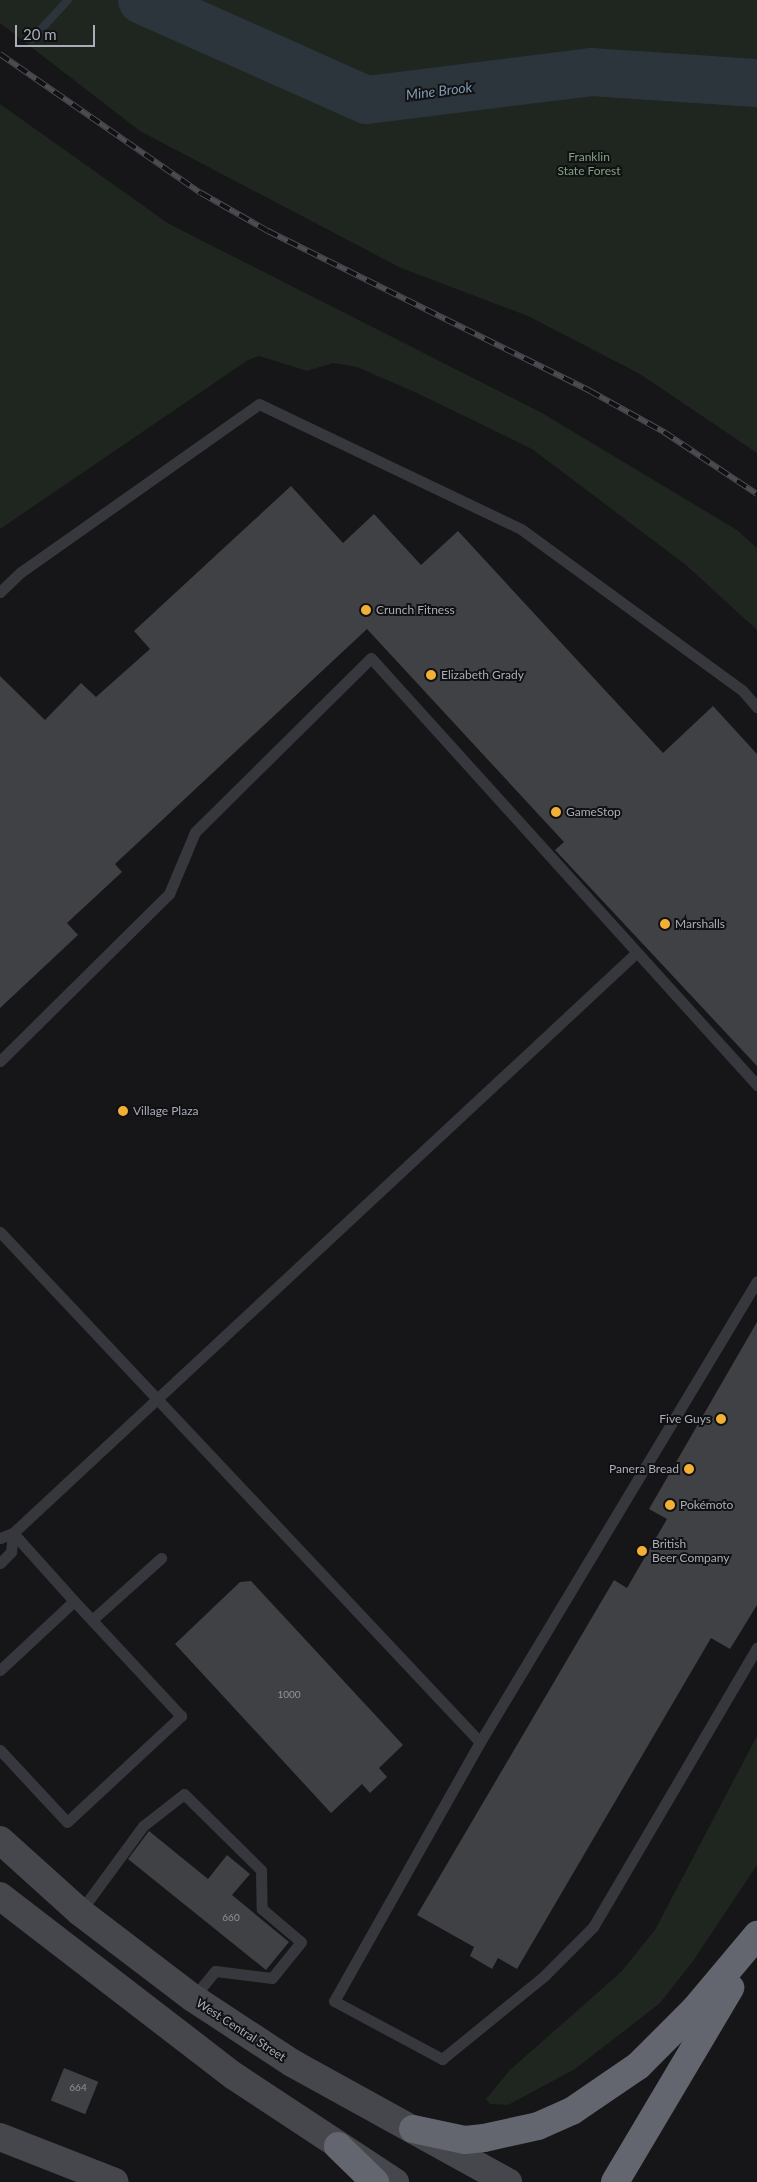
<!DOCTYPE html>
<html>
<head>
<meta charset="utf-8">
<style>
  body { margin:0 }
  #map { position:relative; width:757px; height:2182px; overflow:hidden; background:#161618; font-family:Lato,sans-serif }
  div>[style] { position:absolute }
  .green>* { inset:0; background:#1e261f }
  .stream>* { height:8px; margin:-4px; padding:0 4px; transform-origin:4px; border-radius:4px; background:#2c353c }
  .river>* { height:48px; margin:-24px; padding:0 24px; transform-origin:24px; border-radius:24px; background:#2c353c }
  .building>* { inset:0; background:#404145; transform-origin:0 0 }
  .lane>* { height:11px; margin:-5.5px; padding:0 5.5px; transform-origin:5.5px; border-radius:5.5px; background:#37383d }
  .secondary>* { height:28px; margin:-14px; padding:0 14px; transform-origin:14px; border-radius:14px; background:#45474d }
  .highway>* { height:28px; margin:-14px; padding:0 14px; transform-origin:14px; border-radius:14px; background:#63666e }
  .rail>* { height:5.5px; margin-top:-2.75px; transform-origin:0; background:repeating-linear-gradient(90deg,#111113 0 11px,#4a4c52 0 22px); box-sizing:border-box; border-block:1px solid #4a4c52 }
  .dots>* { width:14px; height:14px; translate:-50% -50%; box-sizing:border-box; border:2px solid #111113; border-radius:50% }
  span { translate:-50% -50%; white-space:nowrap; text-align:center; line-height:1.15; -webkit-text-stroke:4px #111113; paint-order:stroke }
  .number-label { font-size:10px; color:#8e929b }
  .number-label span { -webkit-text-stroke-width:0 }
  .park-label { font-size:12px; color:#7fa381 }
  .poi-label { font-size:12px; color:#a8adb8 }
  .left { translate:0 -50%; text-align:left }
  .right { translate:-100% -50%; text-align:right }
  .street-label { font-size:12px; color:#a8adb8 }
  .water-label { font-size:14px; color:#7f9bb3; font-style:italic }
  .scale { position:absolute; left:15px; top:25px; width:80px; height:22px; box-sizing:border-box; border:2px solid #a8adb8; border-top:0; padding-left:6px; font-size:15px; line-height:18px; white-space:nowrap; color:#a8adb8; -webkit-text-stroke:4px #111113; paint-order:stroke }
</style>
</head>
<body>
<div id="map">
  <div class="green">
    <i style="clip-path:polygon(0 0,757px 0,757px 453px,640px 374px,528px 316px,401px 268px,140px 131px,0 23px)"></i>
    <i style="clip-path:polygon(0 104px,169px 224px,542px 413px,737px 530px,757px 548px,757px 630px,686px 565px,532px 449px,417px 393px,357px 367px,333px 363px,307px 371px,259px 356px,248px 360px,0 529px)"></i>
    <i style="clip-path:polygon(757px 1736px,757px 1865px,693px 1961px,660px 2003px,575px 2069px,508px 2105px,490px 2104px,486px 2099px,510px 2070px,621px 1972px,655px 1930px)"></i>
  </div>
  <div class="stream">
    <i style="left:32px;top:39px;width:53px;rotate:-47.3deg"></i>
  </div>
  <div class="river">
    <i style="left:142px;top:0;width:246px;rotate:24deg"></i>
    <i style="left:367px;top:100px;width:226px;rotate:-7.1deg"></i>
    <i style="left:591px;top:72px;width:166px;rotate:3.8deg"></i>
  </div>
  <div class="building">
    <i style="clip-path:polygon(291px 486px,343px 543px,374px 514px,421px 565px,458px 531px,663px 753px,713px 706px,757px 754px,757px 1066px,555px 850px,564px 842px,367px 629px,115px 864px,122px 872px,67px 923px,78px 935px,0 1008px,0 676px,45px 720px,81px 683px,96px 697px,150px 649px,134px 631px)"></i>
    <i style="clip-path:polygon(757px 1322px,757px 1605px,730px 1649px,711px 1638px,517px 1969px,498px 1958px,492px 1969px,470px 1956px,474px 1947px,417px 1915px,614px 1580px,627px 1588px,667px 1519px,649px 1509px)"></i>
    <i style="clip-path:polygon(251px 1581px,403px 1745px,379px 1768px,387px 1777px,370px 1793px,362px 1784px,331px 1813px,175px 1644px,240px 1582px)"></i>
    <i style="clip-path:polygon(149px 1831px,208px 1879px,227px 1855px,250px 1874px,232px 1895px,289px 1942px,266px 1970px,128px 1859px)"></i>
    <i style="left:64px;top:2068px;width:37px;height:35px;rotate:22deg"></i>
  </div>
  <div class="lane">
    <i style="left:0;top:592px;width:29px;rotate:-44deg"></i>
    <i style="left:21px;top:572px;width:291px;rotate:-35.2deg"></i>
    <i style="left:259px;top:404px;width:290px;rotate:25.5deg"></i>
    <i style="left:521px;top:529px;width:273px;rotate:36.1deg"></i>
    <i style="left:742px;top:690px;width:23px;rotate:49deg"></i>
    <i style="left:0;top:1061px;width:238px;rotate:-44.7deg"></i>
    <i style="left:169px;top:894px;width:67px;rotate:-67.2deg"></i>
    <i style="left:195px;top:832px;width:247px;rotate:-44.7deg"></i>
    <i style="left:371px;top:658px;width:576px;rotate:47.89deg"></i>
    <i style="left:0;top:1232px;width:700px;rotate:46.74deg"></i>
    <i style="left:757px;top:1281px;width:538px;rotate:121deg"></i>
    <i style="left:480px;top:1742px;width:297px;rotate:119.4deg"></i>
    <i style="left:334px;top:2001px;width:123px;rotate:28.2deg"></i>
    <i style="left:442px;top:2059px;width:132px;rotate:-39.1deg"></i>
    <i style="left:544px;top:1976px;width:69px;rotate:-45deg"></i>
    <i style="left:593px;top:1927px;width:324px;rotate:-59.6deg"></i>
    <i style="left:0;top:1538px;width:14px;rotate:-21deg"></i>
    <i style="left:13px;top:1533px;width:850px;rotate:-42.95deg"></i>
    <i style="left:0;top:1563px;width:16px;rotate:-45deg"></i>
    <i style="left:11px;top:1552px;width:19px;rotate:-84deg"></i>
    <i style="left:92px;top:1620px;width:93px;rotate:-41.9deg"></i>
    <i style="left:0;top:1670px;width:101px;rotate:-43deg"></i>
    <i style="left:74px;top:1601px;width:91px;rotate:-131.9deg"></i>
    <i style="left:0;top:1750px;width:98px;rotate:47.1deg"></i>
    <i style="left:67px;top:1822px;width:156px;rotate:-42.9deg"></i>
    <i style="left:181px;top:1716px;width:157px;rotate:-132.9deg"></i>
    <i style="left:80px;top:1912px;width:107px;rotate:-53.8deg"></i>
    <i style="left:143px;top:1826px;width:52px;rotate:-38deg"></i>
    <i style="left:184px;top:1794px;width:108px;rotate:44.6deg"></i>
    <i style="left:261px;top:1870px;width:39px;rotate:89deg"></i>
    <i style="left:262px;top:1909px;width:51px;rotate:40.2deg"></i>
    <i style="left:301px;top:1942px;width:46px;rotate:128.9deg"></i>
    <i style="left:272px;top:1978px;width:57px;rotate:-173deg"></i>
    <i style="left:215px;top:1971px;width:35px;rotate:129deg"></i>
  </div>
  <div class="secondary">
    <i style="left:0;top:1840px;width:108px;rotate:42deg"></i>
    <i style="left:80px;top:1912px;width:142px;rotate:37.3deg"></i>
    <i style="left:193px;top:1998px;width:118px;rotate:33.3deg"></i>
    <i style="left:292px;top:2063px;width:247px;rotate:28.9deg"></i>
    <i style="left:0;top:1896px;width:295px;rotate:37.6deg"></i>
    <i style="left:234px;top:2076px;width:193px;rotate:33.4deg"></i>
    <i style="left:0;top:2137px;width:123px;rotate:21.4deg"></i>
  </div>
  <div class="highway">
    <i style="left:413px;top:2129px;width:53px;rotate:11.9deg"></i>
    <i style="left:465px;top:2140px;width:19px;rotate:-6deg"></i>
    <i style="left:484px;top:2138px;width:55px;rotate:-12.5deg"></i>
    <i style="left:538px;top:2126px;width:37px;rotate:-24deg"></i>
    <i style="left:572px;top:2111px;width:80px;rotate:-34.3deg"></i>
    <i style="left:638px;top:2066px;width:81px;rotate:-45deg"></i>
    <i style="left:695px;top:2009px;width:97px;rotate:-50deg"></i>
    <i style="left:338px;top:2146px;width:52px;rotate:44.2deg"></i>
    <i style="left:615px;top:2182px;width:226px;rotate:-59.3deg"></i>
  </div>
  <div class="rail">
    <i style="left:0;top:54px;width:244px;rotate:34.7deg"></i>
    <i style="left:201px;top:193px;width:77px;rotate:29.6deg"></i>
    <i style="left:268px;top:231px;width:360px;rotate:26.4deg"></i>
    <i style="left:590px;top:391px;width:85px;rotate:29deg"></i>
    <i style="left:664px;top:432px;width:112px;rotate:33.7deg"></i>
  </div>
  <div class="dots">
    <i style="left:366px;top:610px;background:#f2b134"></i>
    <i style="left:431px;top:675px;background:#f2b134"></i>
    <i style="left:556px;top:812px;background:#f2b134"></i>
    <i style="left:665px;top:924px;background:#f2b134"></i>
    <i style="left:123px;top:1111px;background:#f2b134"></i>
    <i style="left:721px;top:1419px;background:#f2b134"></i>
    <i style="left:689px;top:1469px;background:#f2b134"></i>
    <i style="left:670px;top:1505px;background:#f2b134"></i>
    <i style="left:642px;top:1551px;background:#f2b134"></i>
  </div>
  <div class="number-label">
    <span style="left:289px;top:1695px">1000</span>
    <span style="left:231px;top:1918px">660</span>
    <span style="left:78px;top:2088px">664</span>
  </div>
  <div class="park-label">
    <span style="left:589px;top:164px">Franklin<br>State Forest</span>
  </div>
  <div class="poi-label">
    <span class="left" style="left:376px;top:610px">Crunch Fitness</span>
    <span class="left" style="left:441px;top:675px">Elizabeth Grady</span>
    <span class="left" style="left:566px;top:812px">GameStop</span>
    <span class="left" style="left:675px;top:924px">Marshalls</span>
    <span class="left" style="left:133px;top:1111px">Village Plaza</span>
    <span class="right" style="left:711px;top:1419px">Five Guys</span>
    <span class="right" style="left:679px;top:1469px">Panera Bread</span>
    <span class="left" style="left:680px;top:1505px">Pokémoto</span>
    <span class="left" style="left:652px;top:1551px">British<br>Beer Company</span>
  </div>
  <div class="street-label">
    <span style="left:241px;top:2030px;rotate:33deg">West Central Street</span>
  </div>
  <div class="water-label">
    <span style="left:439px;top:91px;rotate:-7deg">Mine Brook</span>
  </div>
  <div class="scale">20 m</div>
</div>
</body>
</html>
